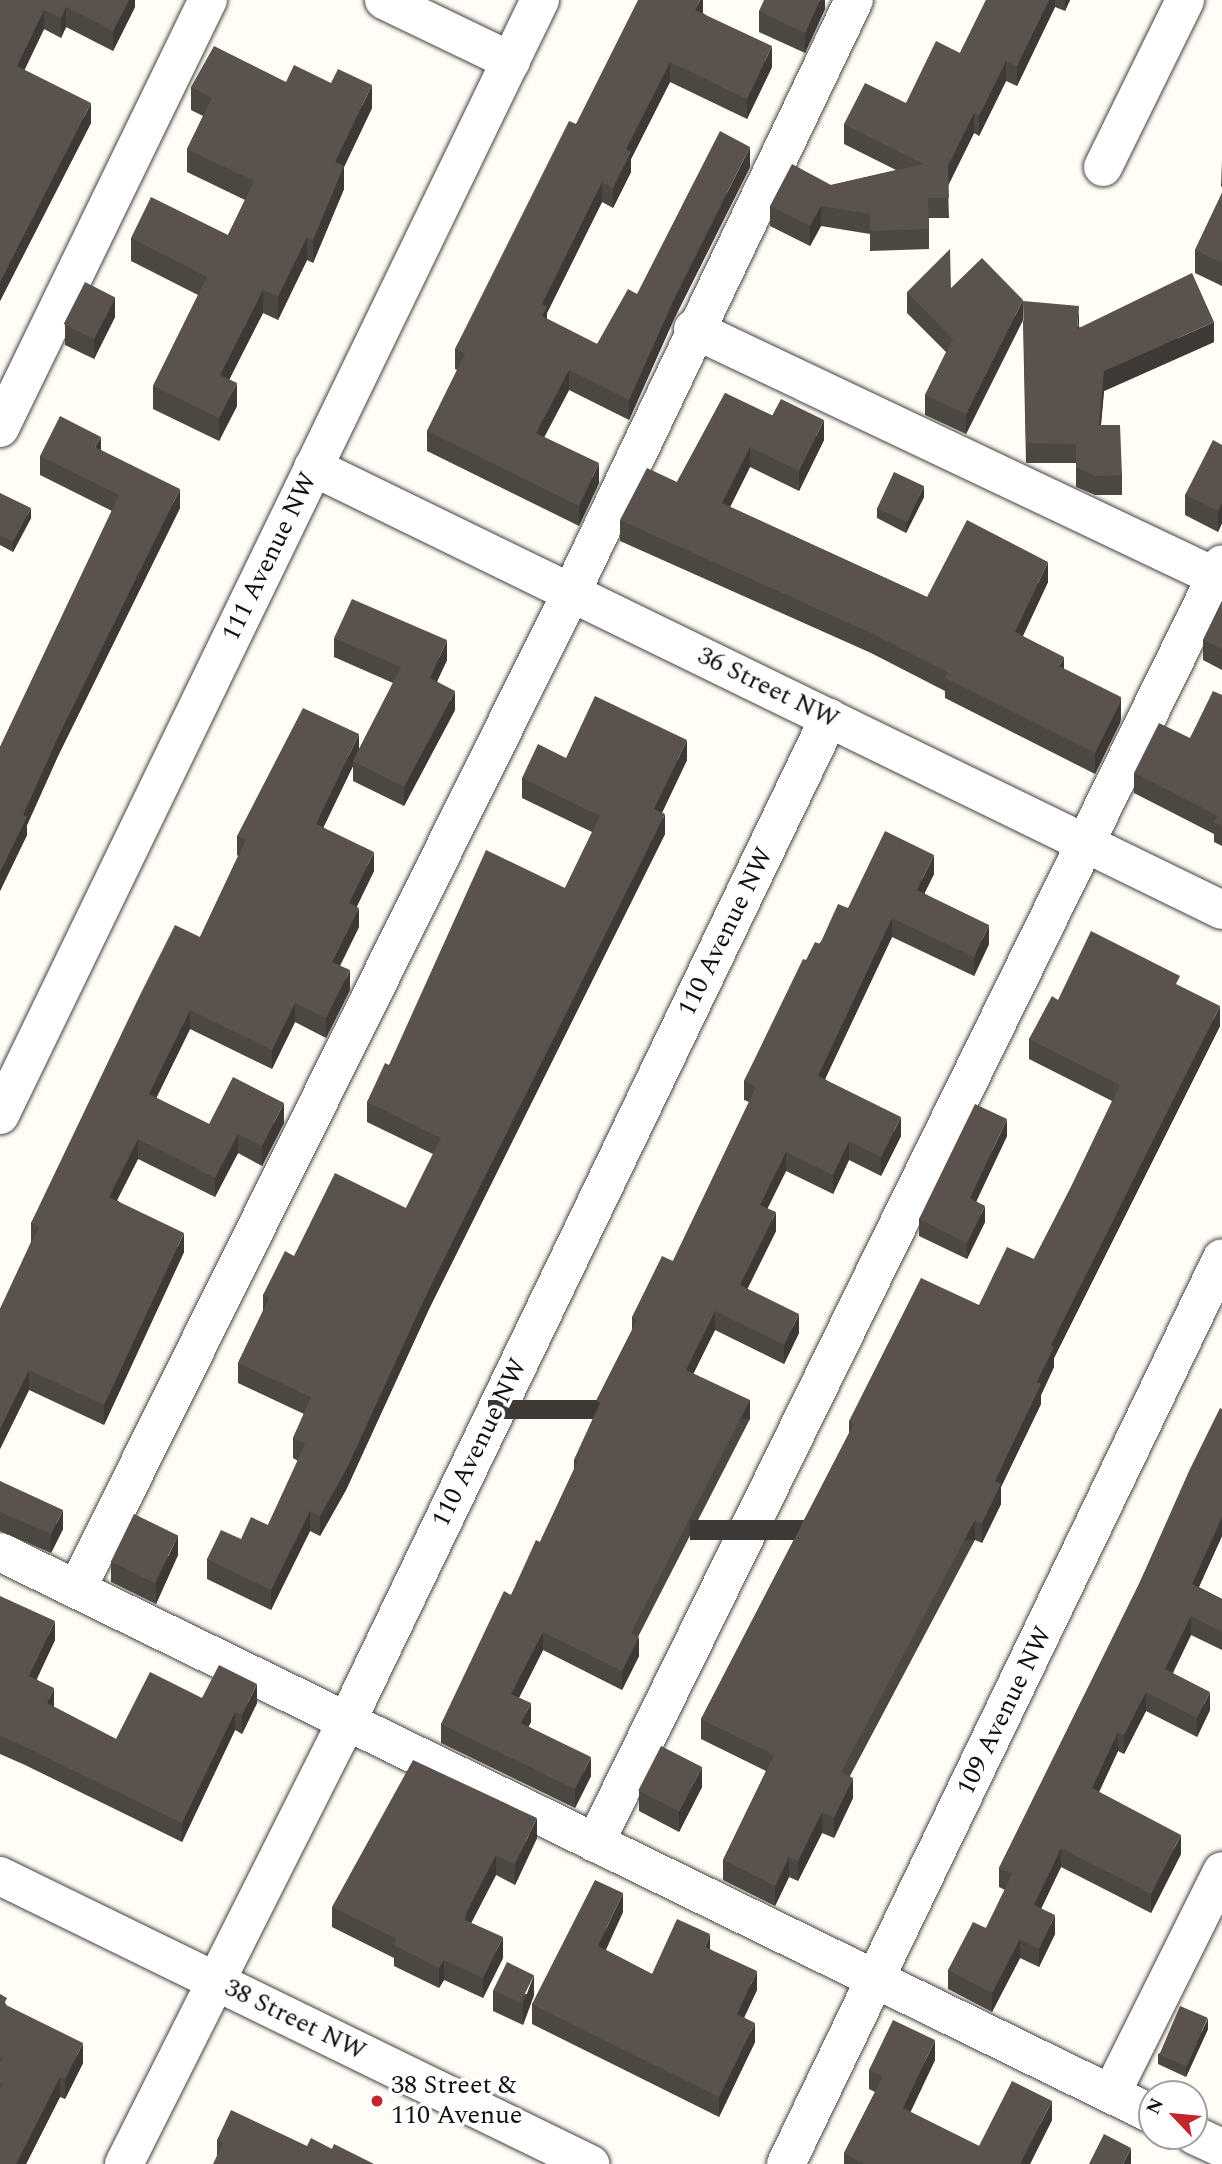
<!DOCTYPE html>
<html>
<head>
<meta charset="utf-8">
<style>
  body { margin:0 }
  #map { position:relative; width:1222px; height:2164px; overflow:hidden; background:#fffdf5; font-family:Spectral,serif }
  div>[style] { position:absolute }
  .roads { filter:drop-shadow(0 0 2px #444) drop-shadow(0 0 2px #444) }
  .minor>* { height:38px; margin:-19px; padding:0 19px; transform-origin:19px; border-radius:19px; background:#fff }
  .wall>* { inset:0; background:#4d4742 }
  .shaded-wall>* { inset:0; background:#3f3936; transform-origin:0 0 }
  .building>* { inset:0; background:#5a524d; transform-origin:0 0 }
  .dots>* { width:19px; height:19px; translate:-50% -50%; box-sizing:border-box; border:4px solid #fff; border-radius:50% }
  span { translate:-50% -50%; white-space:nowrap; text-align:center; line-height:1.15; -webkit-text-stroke:7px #fff; paint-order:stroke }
  .street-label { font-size:26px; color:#111 }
  .poi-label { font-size:26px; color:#111 }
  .left { translate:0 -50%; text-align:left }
  .north { position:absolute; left:1138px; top:2080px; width:70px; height:70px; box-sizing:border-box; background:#fff; border:2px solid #a0a0a0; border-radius:50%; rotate:296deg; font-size:19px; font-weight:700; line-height:28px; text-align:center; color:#111 }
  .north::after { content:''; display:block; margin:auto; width:24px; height:32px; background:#c4262e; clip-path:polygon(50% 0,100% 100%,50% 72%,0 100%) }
</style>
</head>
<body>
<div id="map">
  <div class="roads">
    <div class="minor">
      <i style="left:384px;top:0;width:141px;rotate:25.7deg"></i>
      <i style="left:1103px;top:167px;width:186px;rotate:-63.8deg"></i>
      <i style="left:693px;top:329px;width:579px;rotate:25.37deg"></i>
      <i style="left:0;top:428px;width:476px;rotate:-64.1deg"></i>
      <i style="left:313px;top:467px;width:1011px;rotate:25.98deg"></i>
      <i style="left:0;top:1115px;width:1239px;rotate:-64.16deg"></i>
      <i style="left:0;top:1552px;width:1282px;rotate:26.01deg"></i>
      <i style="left:77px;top:1589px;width:1112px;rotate:-63.62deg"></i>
      <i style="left:571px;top:593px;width:657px;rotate:-64.49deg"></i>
      <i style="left:595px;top:1843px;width:1424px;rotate:-63.88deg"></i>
      <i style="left:0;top:1876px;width:657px;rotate:26.02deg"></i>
      <i style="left:1111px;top:2094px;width:249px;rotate:-63.5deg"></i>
      <i style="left:1194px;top:2135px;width:31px;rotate:25deg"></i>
      <i style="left:124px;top:2164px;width:496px;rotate:-63.3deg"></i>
      <i style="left:347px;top:1721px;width:1113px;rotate:-64.33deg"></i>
      <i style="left:786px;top:2164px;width:1005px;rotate:-64.3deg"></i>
    </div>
  </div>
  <div class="wall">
    <i style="clip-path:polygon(0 0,135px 0,135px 7px,113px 51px,66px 27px,61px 38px,44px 29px,24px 70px,91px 123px,0 301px)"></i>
    <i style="clip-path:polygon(703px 0,703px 13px,772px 67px,747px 119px,670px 82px,631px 159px,631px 172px,613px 208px,602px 202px,547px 313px,547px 319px,597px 344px,637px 294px,750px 167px,674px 319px,629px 420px,569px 390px,544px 437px,599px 483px,579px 526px,427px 451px,427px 431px,457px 370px,455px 369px,455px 349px,576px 124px)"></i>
    <i style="clip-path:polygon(825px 0,825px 9px,805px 53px,759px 32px,759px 11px)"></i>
    <i style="clip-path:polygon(986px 0,1070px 0,1065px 11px,1055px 7px,1017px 86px,1006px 81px,979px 136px,974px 133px,948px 185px,949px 218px,929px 218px,929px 249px,870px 251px,870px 234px,821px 226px,810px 246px,770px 226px,770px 206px,831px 185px,896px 170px,844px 144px,844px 124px,906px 103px,960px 53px)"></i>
    <i style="clip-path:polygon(286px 82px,372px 108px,344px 167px,344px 189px,313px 263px,307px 260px,278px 320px,263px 313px,229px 379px,237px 406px,219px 441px,153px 409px,153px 386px,198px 295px,131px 261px,131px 238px,228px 235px,245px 200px,187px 172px,187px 149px,203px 116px,191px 110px,191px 87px)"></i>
    <i style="clip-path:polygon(1222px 161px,1222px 187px,1221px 186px)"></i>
    <i style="clip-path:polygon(1222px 193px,1222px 286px,1195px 273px,1195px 250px)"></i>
    <i style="clip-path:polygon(951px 288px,1023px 320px,966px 434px,925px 415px,925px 395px,946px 352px,907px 313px,907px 292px)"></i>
    <i style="clip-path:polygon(115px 317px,94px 359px,65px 345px,65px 324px)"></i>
    <i style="clip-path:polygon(1023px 321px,1214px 342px,1104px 391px,1101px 425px,1122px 475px,1122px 495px,1095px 495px,1076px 487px,1076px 463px,1026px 463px)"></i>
    <i style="clip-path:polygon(725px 393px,824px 440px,799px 491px,750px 467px,730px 507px,927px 597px,1048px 582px,1023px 636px,1064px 669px,1121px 718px,1120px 723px,1095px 774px,945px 698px,945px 691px,871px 653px,620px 541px,620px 520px,677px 482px)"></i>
    <i style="clip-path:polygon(1222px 445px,1222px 523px,1218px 532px,1185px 515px,1185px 495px)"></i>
    <i style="clip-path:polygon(101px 450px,180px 508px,58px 756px,27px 825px,27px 835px,0 891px,0 747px,112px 511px,40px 475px,40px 456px)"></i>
    <i style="clip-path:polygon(0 493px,31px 518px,13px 552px,0 545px)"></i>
    <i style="clip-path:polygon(924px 497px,906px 533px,877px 518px,877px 508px)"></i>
    <i style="clip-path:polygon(1222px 601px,1222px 670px,1203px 660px,1203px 640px)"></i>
    <i style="clip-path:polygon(334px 638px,447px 660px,437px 681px,455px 710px,404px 806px,353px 781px,353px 766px,323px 827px,374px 871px,356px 907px,359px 927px,340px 966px,350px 990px,326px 1038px,295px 1022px,272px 1069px,190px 1029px,156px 1098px,209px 1124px,284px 1123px,262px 1166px,238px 1153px,215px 1197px,138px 1159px,117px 1200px,184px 1252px,104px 1425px,29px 1390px,0 1449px,0 1309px,31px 1242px,31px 1223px,200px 937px,238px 856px,237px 855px,237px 836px,359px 749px,393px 683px,334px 657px)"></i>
    <i style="clip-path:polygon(1222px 695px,1222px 846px,1214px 842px,1214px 834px,1134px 793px,1134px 773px,1190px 738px)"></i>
    <i style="clip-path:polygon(566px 758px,687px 760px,662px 813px,665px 834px,429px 1309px,346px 1490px,320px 1536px,310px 1531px,271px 1610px,207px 1579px,207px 1559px,268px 1525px,298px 1461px,293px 1458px,293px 1438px,304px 1414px,238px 1383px,238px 1363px,263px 1311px,263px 1295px,294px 1256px,406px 1208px,433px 1154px,367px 1122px,367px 1102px,389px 1065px,565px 888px,592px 832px,522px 798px,522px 778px)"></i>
    <i style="clip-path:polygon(934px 874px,924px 893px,989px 944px,974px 976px,892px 937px,825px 1079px,901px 1136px,881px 1176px,849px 1160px,833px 1194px,786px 1171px,767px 1208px,776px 1231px,747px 1289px,799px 1333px,784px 1364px,715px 1330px,693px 1373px,750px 1419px,638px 1637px,639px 1656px,622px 1690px,543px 1650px,519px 1698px,531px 1722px,528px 1726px,591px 1776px,575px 1808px,441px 1743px,441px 1724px,540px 1542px,574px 1469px,574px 1460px,596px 1412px,596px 1401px,632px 1330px,632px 1317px,673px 1261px,749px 1102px,744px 1100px,744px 1081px,806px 960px,848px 908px)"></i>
    <i style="clip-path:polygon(1180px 986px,1220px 1026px,1054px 1358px,1054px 1367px,1041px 1395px,1041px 1404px,1001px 1487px,1001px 1504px,982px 1543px,975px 1540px,850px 1776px,853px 1798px,834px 1838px,822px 1833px,798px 1881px,789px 1877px,775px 1906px,723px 1880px,723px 1860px,766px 1771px,701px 1739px,701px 1719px,849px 1433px,849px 1421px,979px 1305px,1034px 1259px,1071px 1187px,1112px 1101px,1029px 1059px,1029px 1039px,1058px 1000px)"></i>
    <i style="clip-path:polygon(1007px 1136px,976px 1201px,985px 1222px,967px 1259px,919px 1236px,919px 1219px)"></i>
    <i style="clip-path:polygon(1222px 1409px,1222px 1536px,1199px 1587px,1222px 1599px,1222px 1650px,1191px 1635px,1173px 1673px,1210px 1710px,1197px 1737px,1146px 1711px,1124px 1754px,1118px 1751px,1099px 1792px,1181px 1854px,1151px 1913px,1061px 1867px,1041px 1908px,1055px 1934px,1039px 1967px,1020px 1958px,992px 2012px,948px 1989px,948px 1970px,986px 1928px,1005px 1890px,999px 1887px,999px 1868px,1139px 1584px)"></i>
    <i style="clip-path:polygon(0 1481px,63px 1529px,51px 1553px,0 1531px)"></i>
    <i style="clip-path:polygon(178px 1555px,156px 1604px,111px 1582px,111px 1562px)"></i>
    <i style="clip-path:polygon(0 1596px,55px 1640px,37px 1679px,54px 1707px,116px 1739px,202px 1698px,257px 1703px,242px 1734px,235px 1730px,182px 1842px,25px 1765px,0 1754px)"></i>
    <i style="clip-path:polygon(702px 1787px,679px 1832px,639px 1811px,639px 1791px)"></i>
    <i style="clip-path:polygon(537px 1838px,515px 1885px,496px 1875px,471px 1923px,503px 1958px,483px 1998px,444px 1980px,439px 1988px,394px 1966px,394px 1958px,332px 1927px,332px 1907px)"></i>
    <i style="clip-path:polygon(623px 1912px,606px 1950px,652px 1974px,710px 1949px,757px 1990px,744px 2017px,755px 2042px,719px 2117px,532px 2024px,532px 2004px)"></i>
    <i style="clip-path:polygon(493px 1990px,534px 1995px,523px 2025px,493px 2011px)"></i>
    <i style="clip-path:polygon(0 1994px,7px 2006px,83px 2063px,65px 2099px,60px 2097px,26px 2164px,0 2164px)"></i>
    <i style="clip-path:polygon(1208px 2029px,1186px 2077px,1158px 2064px,1158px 2054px)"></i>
    <i style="clip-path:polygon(935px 2060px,910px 2112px,979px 2146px,1052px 2120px,1030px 2164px,844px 2164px,844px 2153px,875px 2092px,869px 2089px,869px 2070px)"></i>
    <i style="clip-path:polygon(217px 2140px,307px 2146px,332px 2149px,217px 2156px)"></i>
  </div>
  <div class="shaded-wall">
    <i style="clip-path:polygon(129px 0,135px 0,135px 7px,113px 51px,113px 31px)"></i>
    <i style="clip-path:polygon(700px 0,703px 0,703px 12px,695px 30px,695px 10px)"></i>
    <i style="clip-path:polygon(820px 0,825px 0,825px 9px,805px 53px,805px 33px)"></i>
    <i style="clip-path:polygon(1049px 0,1055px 0,1055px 7px,1017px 86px,1017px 66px)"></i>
    <i style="clip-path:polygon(1065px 0,1070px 0,1065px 11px)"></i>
    <i style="clip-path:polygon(66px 7px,66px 27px,61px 38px,61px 18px)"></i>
    <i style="clip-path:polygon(44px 10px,44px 29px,17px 86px,17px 66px)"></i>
    <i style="clip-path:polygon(772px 46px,772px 67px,747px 119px,747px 99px)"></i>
    <i style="clip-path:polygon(1006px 61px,1006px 81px,979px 136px,979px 116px)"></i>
    <i style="clip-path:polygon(670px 62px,670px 82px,631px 159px,631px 172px,613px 208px,613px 188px,626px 149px)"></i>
    <i style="clip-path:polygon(372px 85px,372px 108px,344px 167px,344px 189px,313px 263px,313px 240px,335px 162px)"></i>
    <i style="clip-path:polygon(91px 103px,91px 123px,0 301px,0 282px)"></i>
    <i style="clip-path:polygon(974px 113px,974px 133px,948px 186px,948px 166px)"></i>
    <i style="clip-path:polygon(750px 147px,750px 167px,674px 319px,629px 420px,629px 400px,674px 299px)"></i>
    <i style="clip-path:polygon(602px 182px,602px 202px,547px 313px,547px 327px,542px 336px,542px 304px)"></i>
    <i style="clip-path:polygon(821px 206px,821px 226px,810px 246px,810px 226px)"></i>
    <i style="clip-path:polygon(307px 237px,307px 260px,278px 320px,278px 297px)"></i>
    <i style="clip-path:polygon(263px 290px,263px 313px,220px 398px,220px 375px)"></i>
    <i style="clip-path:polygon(115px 297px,115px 317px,94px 359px,94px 339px)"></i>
    <i style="clip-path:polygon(1023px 300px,1023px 320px,966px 434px,966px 414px)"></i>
    <i style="clip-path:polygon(1079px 306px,1079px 326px,1077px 349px,1077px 329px)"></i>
    <i style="clip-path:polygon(1214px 322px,1214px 342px,1104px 391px,1099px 445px,1099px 425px,1104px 371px)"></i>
    <i style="clip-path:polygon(569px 370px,569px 390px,536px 453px,536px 433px)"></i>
    <i style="clip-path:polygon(237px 383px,237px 406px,219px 441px,219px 418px)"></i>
    <i style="clip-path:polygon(824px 420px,824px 440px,799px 491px,799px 471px)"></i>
    <i style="clip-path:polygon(101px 437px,101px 455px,95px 447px)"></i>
    <i style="clip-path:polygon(750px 447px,750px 467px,722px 523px,722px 503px)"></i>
    <i style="clip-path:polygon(599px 463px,599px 483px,579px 526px,579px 506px)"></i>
    <i style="clip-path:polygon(924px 486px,924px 497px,906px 533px,906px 522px)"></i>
    <i style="clip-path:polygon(180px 489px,180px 508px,58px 756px,27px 825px,27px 835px,0 891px,0 872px,23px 815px,58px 737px)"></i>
    <i style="clip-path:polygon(1222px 503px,1222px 523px,1218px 532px,1218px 511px)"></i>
    <i style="clip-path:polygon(31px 508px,31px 518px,13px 552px,13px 542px)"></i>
    <i style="clip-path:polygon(1048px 562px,1048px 582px,1015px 652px,1015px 632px)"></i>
    <i style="clip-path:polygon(447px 640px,447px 660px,430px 697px,430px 678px)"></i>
    <i style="clip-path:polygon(1064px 657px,1064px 678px,1059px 666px)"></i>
    <i style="clip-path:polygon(455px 691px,455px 710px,404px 806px,404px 787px)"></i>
    <i style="clip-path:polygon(1121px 697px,1121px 718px,1120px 723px,1095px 774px,1095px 753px)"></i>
    <i style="clip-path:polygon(359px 734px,359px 753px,353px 761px,353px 766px,316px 843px,316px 824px)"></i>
    <i style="clip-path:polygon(687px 740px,687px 760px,654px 829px,654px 809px)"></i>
    <i style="clip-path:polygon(665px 814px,665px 834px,429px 1309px,346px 1490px,320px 1536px,320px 1516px,429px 1289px)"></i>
    <i style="clip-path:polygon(374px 852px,374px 871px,349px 923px,349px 903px)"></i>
    <i style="clip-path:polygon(934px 855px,934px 874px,917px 909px,917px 890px)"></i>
    <i style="clip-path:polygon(359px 908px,359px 927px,332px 981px,332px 962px)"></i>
    <i style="clip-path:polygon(892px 918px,892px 937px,818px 1094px,818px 1076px)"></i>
    <i style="clip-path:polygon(989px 925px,989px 944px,974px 976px,974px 957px)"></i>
    <i style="clip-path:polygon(350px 970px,350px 990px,326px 1038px,326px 1018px)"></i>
    <i style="clip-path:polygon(295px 1003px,295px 1022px,272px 1069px,272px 1050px)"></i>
    <i style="clip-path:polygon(1220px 1006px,1220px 1026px,1054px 1358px,1054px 1367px,1041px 1395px,1041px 1404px,1001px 1487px,1001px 1504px,982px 1543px,982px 1523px,995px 1481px,1037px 1382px,1051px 1345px)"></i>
    <i style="clip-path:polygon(190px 1010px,190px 1029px,149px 1113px,149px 1094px)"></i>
    <i style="clip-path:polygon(284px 1103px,284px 1123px,262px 1166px,262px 1146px)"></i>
    <i style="clip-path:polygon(901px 1117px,901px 1136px,881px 1176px,881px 1157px)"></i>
    <i style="clip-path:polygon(1007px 1119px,1007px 1136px,970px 1215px,970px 1198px)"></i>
    <i style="clip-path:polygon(238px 1134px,238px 1153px,215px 1197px,215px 1178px)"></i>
    <i style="clip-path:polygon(138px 1139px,138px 1159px,109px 1216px,109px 1197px)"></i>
    <i style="clip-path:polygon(849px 1141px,849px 1160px,833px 1194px,833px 1175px)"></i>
    <i style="clip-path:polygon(786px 1152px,786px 1171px,760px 1224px,760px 1205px)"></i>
    <i style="clip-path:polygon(985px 1206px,985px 1222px,967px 1259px,967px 1243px)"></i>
    <i style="clip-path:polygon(776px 1212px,776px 1231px,740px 1304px,740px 1285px)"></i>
    <i style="clip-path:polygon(184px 1233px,184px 1252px,104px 1425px,104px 1405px)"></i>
    <i style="clip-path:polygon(715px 1311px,715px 1330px,686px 1389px,686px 1370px)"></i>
    <i style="clip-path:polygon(799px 1314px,799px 1333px,784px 1364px,784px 1345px)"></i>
    <i style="clip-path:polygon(29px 1370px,29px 1390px,0 1449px,0 1429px)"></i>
    <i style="left:750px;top:1400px;width:19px;height:262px;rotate:90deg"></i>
    <i style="clip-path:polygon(63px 1510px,63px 1529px,51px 1553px,51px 1534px)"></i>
    <i style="clip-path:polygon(310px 1511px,310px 1531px,271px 1610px,271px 1590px)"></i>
    <i style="clip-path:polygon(1222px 1517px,1222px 1536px,1192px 1602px,1192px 1584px)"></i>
    <i style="left:975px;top:1520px;width:20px;height:285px;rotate:90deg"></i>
    <i style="clip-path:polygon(178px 1535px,178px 1555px,156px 1604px,156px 1583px)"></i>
    <i style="clip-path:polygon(1191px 1616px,1191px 1635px,1165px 1688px,1165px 1669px)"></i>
    <i style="clip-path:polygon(55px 1621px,55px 1640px,29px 1694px,29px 1676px)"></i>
    <i style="clip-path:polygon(543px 1632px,543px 1650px,511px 1713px,511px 1694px)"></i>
    <i style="clip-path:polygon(639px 1637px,639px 1656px,622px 1690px,622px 1671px)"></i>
    <i style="clip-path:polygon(257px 1684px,257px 1703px,242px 1734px,242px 1715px)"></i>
    <i style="clip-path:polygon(54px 1688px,54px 1706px,47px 1722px,47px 1703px)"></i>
    <i style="clip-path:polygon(1146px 1692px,1146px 1711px,1124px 1754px,1124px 1735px)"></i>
    <i style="clip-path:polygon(1210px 1692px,1210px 1710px,1197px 1737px,1197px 1718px)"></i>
    <i style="clip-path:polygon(531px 1703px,531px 1722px,521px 1742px,521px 1723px)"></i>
    <i style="clip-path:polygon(235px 1712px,235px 1730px,182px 1842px,182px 1823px)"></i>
    <i style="clip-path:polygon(1118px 1732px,1118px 1751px,1092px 1807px,1092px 1788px)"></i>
    <i style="clip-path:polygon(591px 1757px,591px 1776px,575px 1808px,575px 1789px)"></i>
    <i style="clip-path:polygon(702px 1767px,702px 1787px,679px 1832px,679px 1811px)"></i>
    <i style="clip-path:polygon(853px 1778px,853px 1798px,834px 1838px,834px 1818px)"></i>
    <i style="clip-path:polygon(822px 1812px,822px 1833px,798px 1881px,798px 1861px)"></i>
    <i style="clip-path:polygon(537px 1818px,537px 1838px,515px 1885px,515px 1864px)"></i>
    <i style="clip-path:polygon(1181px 1835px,1181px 1854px,1151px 1913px,1151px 1894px)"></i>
    <i style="clip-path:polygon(1061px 1848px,1061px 1867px,1034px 1924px,1034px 1905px)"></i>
    <i style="clip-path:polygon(496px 1855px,496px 1875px,466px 1933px,465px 1940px,466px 1913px)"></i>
    <i style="clip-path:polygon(789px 1857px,789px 1877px,775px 1906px,775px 1886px)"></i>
    <i style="clip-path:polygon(623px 1893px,623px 1912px,598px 1965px,598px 1946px)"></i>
    <i style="clip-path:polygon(1055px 1915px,1055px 1934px,1039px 1967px,1039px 1949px)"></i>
    <i style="clip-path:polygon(710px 1934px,710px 1954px,705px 1947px)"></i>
    <i style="clip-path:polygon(503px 1937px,503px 1958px,483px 1998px,483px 1978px)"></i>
    <i style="clip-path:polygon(1020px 1939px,1020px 1958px,992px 2012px,992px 1993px)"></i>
    <i style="clip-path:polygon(444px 1960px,444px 1980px,439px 1988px,439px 1968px)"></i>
    <i style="clip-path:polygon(757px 1971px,757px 1990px,737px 2033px,737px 2014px)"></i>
    <i style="clip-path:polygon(534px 1975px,534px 1995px,523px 2025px,523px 2004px)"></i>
    <i style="clip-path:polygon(1208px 2018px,1208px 2029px,1186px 2077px,1186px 2067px)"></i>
    <i style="clip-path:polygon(755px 2023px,755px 2042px,719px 2117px,719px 2097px)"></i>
    <i style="clip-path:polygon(935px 2040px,935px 2060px,903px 2128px,903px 2108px)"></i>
    <i style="clip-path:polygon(83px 2043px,83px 2063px,65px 2099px,65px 2079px)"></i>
    <i style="clip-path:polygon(60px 2077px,60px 2097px,26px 2164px,16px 2164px)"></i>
    <i style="clip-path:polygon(1052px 2101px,1052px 2120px,1030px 2164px,1020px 2164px)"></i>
    <i style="clip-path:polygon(1131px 2148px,1131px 2164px,1123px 2164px)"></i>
  </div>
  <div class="building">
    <i style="clip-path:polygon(0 0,129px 0,113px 31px,66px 7px,61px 18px,44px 10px,17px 66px,91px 103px,0 282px)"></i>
    <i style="clip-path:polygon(638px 0,700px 0,695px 10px,772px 46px,747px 99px,670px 62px,626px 149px,631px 152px,613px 188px,602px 182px,542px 304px,547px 307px,542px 316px,597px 344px,628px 289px,637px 294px,720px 131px,750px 147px,674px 299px,629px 400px,569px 370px,536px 433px,599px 463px,579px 506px,427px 431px,465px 354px,455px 349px,569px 121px,576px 124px)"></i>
    <i style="clip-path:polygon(764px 0,820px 0,805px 33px,759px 11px)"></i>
    <i style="clip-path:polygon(986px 0,1049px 0,1017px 66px,1006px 61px,979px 116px,974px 113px,948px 166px,949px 198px,928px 198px,929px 229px,870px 231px,870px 214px,821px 206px,810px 226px,770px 206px,792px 164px,831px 185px,924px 164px,844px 124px,865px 83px,906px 103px,936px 41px,960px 53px)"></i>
    <i style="clip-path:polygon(214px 46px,286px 82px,294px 65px,331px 83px,338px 69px,372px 85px,335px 162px,344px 166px,313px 240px,307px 237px,278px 297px,263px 290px,220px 375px,237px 383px,219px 418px,153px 386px,207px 277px,131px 238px,151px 197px,228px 235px,254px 181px,187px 149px,212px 98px,191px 87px)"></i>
    <i style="clip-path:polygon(1222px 193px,1222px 263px,1195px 250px)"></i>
    <i style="clip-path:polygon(950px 249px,951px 288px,982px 258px,1023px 300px,966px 414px,925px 395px,953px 339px,907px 292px)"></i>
    <i style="clip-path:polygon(1192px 273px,1214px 322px,1104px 371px,1099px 425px,1120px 425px,1122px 475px,1095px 476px,1076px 467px,1076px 444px,1026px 443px,1023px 301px,1079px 306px,1077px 329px)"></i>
    <i style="left:85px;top:282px;width:34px;height:47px;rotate:27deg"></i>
    <i style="clip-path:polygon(725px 393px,772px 416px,781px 399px,824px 420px,799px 471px,750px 447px,722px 503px,927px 597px,967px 520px,1048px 562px,1015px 632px,1064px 657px,1059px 666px,1121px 697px,1120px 703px,1095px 753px,945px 678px,948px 672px,871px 633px,620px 520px,647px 468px,677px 482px)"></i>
    <i style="clip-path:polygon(60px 416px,101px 437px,95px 447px,180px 489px,58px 737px,23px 815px,27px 817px,0 872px,0 747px,119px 495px,40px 456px)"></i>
    <i style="clip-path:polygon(1213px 440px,1222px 445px,1222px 503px,1218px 511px,1185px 495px)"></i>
    <i style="left:894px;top:472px;width:33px;height:40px;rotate:25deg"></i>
    <i style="clip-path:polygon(0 493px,31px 508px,13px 542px,0 535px)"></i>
    <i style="clip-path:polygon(352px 599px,447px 640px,430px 678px,455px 691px,404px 787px,353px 761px,401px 667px,334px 638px)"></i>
    <i style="clip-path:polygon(1222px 601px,1222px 649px,1203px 640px)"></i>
    <i style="clip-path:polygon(1213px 691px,1222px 695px,1222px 826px,1214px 822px,1218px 816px,1134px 773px,1159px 723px,1190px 738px)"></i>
    <i style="clip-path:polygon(595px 696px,687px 740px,654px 809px,665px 814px,429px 1289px,346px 1470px,320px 1516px,310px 1511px,271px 1590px,207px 1559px,221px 1530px,241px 1539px,251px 1517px,268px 1525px,305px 1444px,293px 1438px,311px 1397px,238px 1363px,269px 1298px,263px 1295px,285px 1251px,294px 1256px,335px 1173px,406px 1208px,441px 1138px,367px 1102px,385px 1063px,389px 1065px,486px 850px,565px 888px,600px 816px,522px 778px,538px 744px,566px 758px)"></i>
    <i style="clip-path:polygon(303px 708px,359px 734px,316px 824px,374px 852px,349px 903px,359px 908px,332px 962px,350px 970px,326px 1018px,295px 1003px,272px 1050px,190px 1010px,149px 1094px,209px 1124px,233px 1077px,284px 1103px,262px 1146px,238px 1134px,215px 1178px,138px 1139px,109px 1197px,184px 1233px,104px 1405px,29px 1370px,0 1429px,0 1309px,39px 1227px,31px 1223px,140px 995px,175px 925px,200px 937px,246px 840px,237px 836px)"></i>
    <i style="clip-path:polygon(885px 831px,934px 855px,917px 890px,989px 925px,974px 957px,892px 918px,818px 1076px,901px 1117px,881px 1157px,849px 1141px,833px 1175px,786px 1152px,760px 1205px,776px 1212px,740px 1285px,799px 1314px,784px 1345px,715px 1311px,686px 1370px,750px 1400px,631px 1633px,639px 1637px,622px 1671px,543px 1632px,511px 1694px,531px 1703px,521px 1723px,591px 1757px,575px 1789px,441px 1724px,504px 1591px,511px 1595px,536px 1540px,540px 1542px,578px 1461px,574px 1460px,600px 1403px,596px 1401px,637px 1320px,632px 1317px,662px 1256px,673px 1261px,756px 1087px,744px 1081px,803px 959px,806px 960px,815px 942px,820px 944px,838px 904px,848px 908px)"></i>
    <i style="clip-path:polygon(1091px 931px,1180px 976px,1176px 984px,1220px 1006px,1051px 1345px,1054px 1347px,1037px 1382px,1041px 1384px,995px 1481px,1001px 1484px,982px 1523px,975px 1520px,841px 1772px,853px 1778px,834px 1818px,822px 1812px,798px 1861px,789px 1857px,775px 1886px,723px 1860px,774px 1755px,701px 1719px,854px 1424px,849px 1421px,921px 1278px,979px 1305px,1007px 1247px,1034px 1259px,1071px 1187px,1120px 1085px,1029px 1039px,1052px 996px,1058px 1000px)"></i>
    <i style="clip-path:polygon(975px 1104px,1007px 1119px,970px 1198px,985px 1206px,967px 1243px,919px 1219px)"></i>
    <i style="clip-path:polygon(1220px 1408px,1222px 1409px,1222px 1517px,1192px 1584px,1222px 1599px,1222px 1632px,1191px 1616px,1165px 1669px,1210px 1692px,1197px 1718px,1146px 1692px,1124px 1735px,1118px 1732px,1092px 1788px,1181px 1835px,1151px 1894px,1061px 1848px,1034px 1905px,1055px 1915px,1039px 1949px,1020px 1939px,992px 1993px,948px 1970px,973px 1922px,986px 1928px,1012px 1874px,999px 1868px,1139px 1584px,1189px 1471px)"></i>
    <i style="clip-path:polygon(0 1481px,63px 1510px,51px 1534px,0 1512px)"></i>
    <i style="left:134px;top:1514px;width:49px;height:53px;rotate:26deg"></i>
    <i style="clip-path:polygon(0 1596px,55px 1621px,29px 1676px,54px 1688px,47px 1703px,116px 1739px,150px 1672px,202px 1698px,219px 1665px,257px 1684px,242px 1715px,235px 1712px,182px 1823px,25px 1747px,0 1735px)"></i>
    <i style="left:661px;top:1746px;width:46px;height:50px;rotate:27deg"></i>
    <i style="clip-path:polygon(413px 1760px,537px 1818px,515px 1864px,496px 1855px,466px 1913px,465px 1920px,503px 1937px,483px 1978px,444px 1960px,439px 1968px,394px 1945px,397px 1939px,332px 1907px)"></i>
    <i style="clip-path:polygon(595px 1880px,623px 1893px,598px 1946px,652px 1974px,677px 1919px,710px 1934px,705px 1947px,757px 1971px,737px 2014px,755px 2023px,719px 2097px,532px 2004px)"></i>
    <i style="left:507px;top:1962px;width:30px;height:31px;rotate:26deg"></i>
    <i style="clip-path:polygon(0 1994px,7px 1998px,4px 2004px,83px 2043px,65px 2079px,60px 2077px,16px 2164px,0 2164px,0 2088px,2px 2084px,0 2083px,0 2063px,2px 2058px,0 2057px)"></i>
    <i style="left:1180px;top:2006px;width:30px;height:53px;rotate:23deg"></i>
    <i style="clip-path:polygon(893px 2020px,935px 2040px,903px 2108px,979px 2146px,1012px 2081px,1052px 2101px,1020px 2164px,864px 2164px,844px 2153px,883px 2076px,869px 2070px)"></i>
    <i style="clip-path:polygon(231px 2110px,307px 2146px,311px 2138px,332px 2149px,334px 2144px,374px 2164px,213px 2164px,223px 2143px,217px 2140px)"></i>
    <i style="clip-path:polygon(1104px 2134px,1131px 2148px,1123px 2164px,1089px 2164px)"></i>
  </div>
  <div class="dots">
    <i style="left:377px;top:2101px;background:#c4262e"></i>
  </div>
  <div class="street-label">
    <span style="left:270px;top:557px;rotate:-64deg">111 Avenue NW</span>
    <span style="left:768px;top:688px;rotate:26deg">36 Street NW</span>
    <span style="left:726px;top:932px;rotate:-64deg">110 Avenue NW</span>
    <span style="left:480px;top:1443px;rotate:-64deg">110 Avenue NW</span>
    <span style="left:1005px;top:1711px;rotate:-64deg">109 Avenue NW</span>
    <span style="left:295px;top:2020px;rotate:26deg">38 Street NW</span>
  </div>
  <div class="poi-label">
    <span class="left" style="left:391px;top:2101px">38 Street &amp;<br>110 Avenue</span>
  </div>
  <div class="north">N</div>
</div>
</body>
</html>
